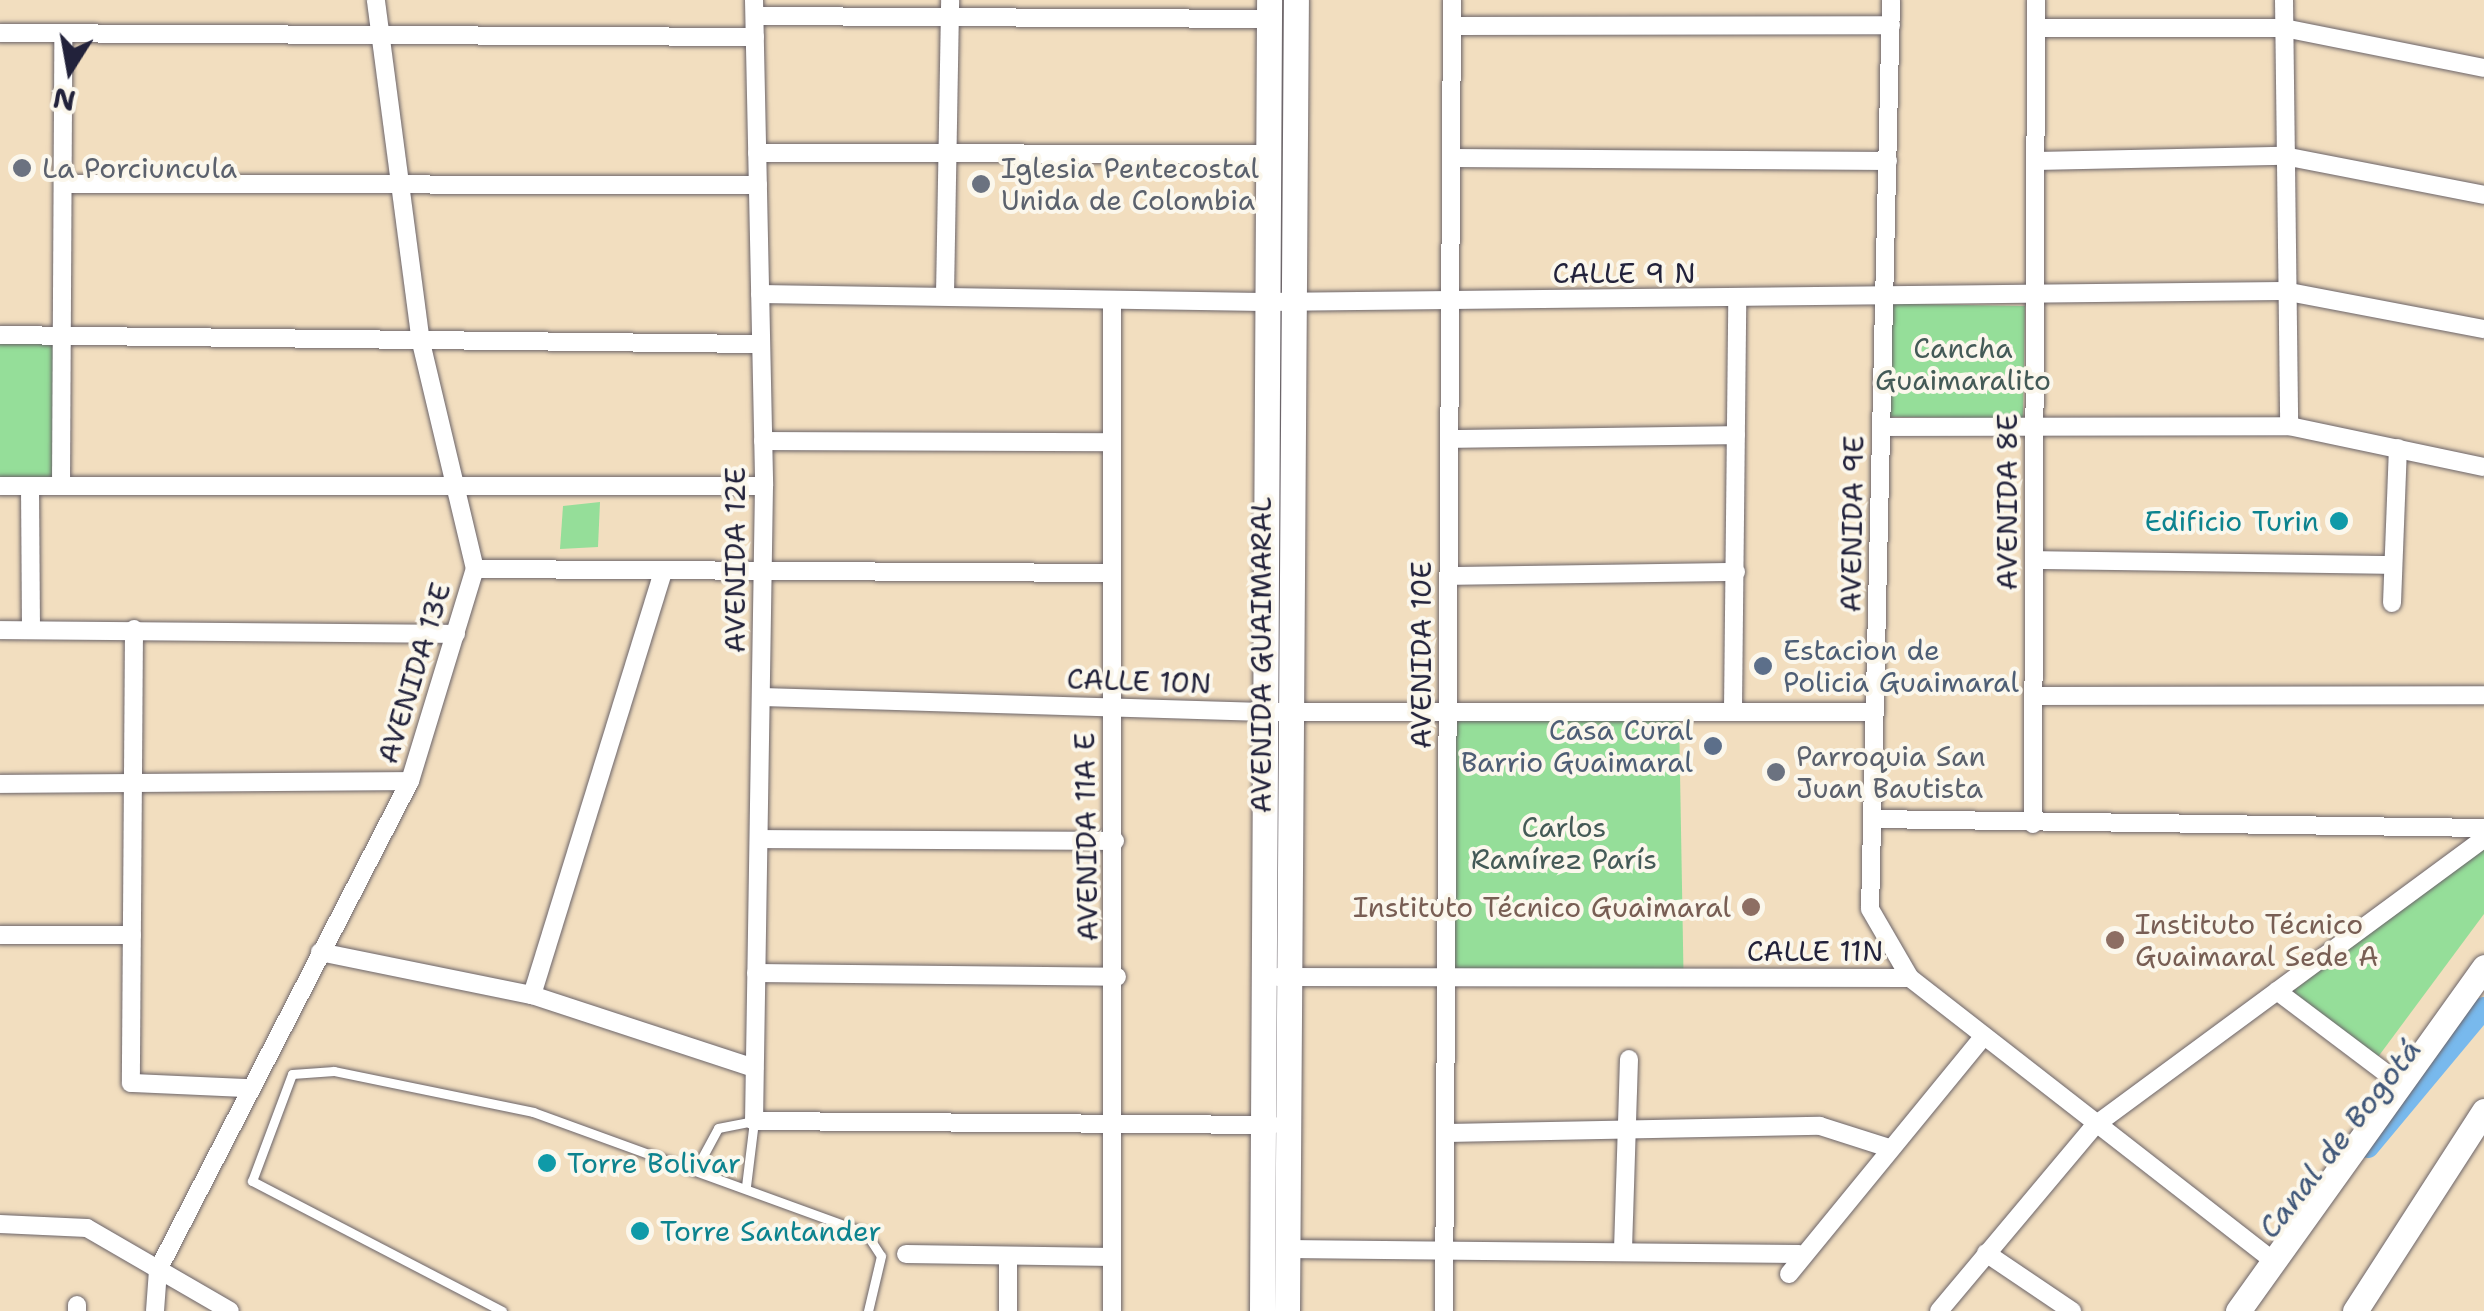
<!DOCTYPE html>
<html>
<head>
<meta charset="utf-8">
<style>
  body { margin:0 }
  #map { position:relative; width:2484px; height:1311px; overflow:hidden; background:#f2debf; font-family:"Shantell Sans",sans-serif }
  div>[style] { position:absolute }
  .green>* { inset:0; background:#95de99; transform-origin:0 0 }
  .canal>* { height:22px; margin:-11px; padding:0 11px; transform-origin:11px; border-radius:11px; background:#78b9ed }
  .roads { filter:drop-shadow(0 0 2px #6b6469) drop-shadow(0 0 2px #6b6469) }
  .lane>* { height:9px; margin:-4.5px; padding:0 4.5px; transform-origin:4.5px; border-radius:4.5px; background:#fff }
  .street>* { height:18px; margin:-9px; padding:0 9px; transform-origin:9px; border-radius:9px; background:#fff }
  .secondary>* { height:25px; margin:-12.5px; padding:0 12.5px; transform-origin:12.5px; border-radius:12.5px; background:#fff }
  .dots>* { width:28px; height:28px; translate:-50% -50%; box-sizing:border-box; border:5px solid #fbf7ec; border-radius:50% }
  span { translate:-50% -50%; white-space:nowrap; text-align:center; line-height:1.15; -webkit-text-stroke:8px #fbf7ec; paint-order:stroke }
  .worship-label { font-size:28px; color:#5b616d }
  .left { translate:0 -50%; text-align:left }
  .street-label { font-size:28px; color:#22223b }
  .park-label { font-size:28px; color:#445a57 }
  .culture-label { font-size:28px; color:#0d838f }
  .right { translate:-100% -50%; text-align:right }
  .service-label { font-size:28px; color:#4e5e75 }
  .education-label { font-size:28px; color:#785e54 }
  .water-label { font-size:30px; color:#405779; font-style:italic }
  .north { position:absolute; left:20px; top:20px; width:100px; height:100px; -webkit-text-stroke:8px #fbf7ec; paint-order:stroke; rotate:191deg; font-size:28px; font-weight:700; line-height:40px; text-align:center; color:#22223b }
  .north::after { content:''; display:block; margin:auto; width:35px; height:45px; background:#22223b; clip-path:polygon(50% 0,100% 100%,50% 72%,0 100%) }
</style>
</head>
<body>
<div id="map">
  <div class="green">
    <i style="left:2025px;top:306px;width:113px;height:133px;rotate:91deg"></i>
    <i style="left:0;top:342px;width:56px;height:137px;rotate:1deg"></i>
    <i style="clip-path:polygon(600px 502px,598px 547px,560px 549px,563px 506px)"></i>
    <i style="left:1679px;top:715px;width:255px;height:233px;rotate:89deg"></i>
    <i style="clip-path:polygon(2484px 846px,2484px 914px,2375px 1061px,2289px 994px)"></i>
  </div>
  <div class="canal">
    <i style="left:2368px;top:1147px;width:181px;rotate:-50.2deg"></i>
  </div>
  <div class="roads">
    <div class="lane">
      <i style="left:697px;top:1167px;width:44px;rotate:-61.7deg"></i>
      <i style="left:718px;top:1128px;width:37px;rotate:-11deg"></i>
      <i style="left:754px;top:1121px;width:65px;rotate:97deg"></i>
      <i style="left:502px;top:1311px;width:282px;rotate:-152.5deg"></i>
      <i style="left:252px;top:1181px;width:114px;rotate:-69.5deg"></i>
      <i style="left:292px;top:1074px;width:42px;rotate:-4.1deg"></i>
      <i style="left:334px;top:1071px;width:203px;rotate:11.6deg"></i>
      <i style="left:533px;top:1112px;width:354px;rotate:20deg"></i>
      <i style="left:866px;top:1233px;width:27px;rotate:57deg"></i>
      <i style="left:881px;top:1256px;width:57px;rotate:103.3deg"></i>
    </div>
    <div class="street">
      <i style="left:754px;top:0;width:486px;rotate:88.8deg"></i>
      <i style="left:764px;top:486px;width:635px;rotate:90.9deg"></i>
      <i style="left:754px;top:1121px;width:518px;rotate:0.44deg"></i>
      <i style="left:1891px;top:0;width:909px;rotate:91.32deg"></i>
      <i style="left:1870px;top:909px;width:80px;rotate:59.9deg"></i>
      <i style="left:2284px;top:0;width:426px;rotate:89.3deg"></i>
      <i style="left:755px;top:16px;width:514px;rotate:0.33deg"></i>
      <i style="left:1452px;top:26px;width:439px;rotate:-0.1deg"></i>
      <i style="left:2037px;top:28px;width:247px"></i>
      <i style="left:2284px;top:28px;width:204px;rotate:11.3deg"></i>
      <i style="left:0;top:33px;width:755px;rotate:0.3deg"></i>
      <i style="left:757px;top:153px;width:511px;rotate:0.11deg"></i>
      <i style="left:1452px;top:158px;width:436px;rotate:0.4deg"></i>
      <i style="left:2036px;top:161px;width:248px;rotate:-1.2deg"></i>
      <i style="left:2284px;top:156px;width:204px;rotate:11deg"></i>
      <i style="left:64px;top:184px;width:694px;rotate:0.08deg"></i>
      <i style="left:760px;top:294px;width:507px;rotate:0.9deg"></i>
      <i style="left:1267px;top:302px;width:1017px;rotate:-0.62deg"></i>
      <i style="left:2284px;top:291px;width:204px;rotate:10.8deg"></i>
      <i style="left:945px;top:295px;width:295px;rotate:-89deg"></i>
      <i style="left:0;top:335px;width:761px;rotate:0.68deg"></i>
      <i style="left:1881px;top:427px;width:408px;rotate:-0.1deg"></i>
      <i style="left:2289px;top:426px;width:199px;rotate:11.9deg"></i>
      <i style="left:1450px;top:439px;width:286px;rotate:-0.8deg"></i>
      <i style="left:763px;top:441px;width:348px;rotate:0.2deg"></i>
      <i style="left:0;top:486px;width:764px"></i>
      <i style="left:30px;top:486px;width:144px;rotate:89.6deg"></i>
      <i style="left:61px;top:486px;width:452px;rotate:-89.7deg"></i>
      <i style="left:2034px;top:560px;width:358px;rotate:0.8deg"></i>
      <i style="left:475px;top:569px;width:636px;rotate:0.36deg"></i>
      <i style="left:1449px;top:576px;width:287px;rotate:-0.8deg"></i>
      <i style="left:2392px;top:603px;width:155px;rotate:-87.8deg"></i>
      <i style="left:134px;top:629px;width:454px;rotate:90.4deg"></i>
      <i style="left:131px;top:1083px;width:116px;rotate:2.5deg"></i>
      <i style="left:0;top:630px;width:456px;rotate:0.5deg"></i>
      <i style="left:2034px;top:696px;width:450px;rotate:-0.1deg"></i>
      <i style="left:762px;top:697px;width:503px;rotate:1.71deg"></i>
      <i style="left:1265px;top:712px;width:610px"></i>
      <i style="left:1733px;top:709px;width:409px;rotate:-89.4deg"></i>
      <i style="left:0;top:784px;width:410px;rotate:-0.4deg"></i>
      <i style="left:1872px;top:819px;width:612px;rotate:0.84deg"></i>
      <i style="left:2033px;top:824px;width:824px;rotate:-89.79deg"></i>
      <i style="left:759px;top:839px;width:356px;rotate:0.3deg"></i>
      <i style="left:0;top:935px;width:132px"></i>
      <i style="left:320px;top:952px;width:216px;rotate:11.5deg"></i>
      <i style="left:532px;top:995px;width:234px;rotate:18.2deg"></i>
      <i style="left:756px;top:973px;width:361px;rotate:0.6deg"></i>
      <i style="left:1278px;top:977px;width:632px;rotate:0.09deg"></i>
      <i style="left:1910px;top:978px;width:457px;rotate:37.9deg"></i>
      <i style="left:2277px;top:991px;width:148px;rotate:37deg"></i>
      <i style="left:532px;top:995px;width:443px;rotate:-72.8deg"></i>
      <i style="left:1447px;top:1133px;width:373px;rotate:-1.1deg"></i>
      <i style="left:1820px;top:1126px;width:72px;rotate:17.7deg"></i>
      <i style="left:0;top:1224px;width:87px;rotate:2.6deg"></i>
      <i style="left:87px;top:1228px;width:165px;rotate:30.1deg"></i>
      <i style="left:1287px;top:1249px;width:512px;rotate:0.56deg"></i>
      <i style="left:1623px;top:1250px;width:191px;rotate:-88.2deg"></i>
      <i style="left:1986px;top:1253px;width:104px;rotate:34deg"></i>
      <i style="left:906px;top:1254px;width:206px;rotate:0.8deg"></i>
      <i style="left:1008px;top:1257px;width:54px;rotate:90deg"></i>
      <i style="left:1789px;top:1274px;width:305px;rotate:-50.7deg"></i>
      <i style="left:77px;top:1311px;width:6px;rotate:-90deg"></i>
      <i style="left:155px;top:1311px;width:41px;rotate:-85.8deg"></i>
      <i style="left:158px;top:1270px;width:550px;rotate:-62.74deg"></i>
      <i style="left:410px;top:781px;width:222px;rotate:-73deg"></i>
      <i style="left:475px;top:569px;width:232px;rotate:-103.4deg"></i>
      <i style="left:421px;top:343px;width:346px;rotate:-97.5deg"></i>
      <i style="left:1112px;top:1311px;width:1010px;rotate:-90deg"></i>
      <i style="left:1444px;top:1311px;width:1311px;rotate:-89.65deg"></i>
      <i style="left:1939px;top:1311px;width:241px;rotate:-50deg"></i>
      <i style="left:2094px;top:1126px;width:485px;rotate:-36.4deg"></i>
    </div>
    <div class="secondary">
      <i style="left:1262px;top:1311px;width:1311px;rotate:-89.69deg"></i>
      <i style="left:1287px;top:1311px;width:1311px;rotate:-89.61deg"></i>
      <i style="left:2238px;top:1311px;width:423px;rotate:-54.4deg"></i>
      <i style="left:2355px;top:1311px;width:238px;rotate:-57.2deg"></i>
    </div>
  </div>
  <div class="dots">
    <i style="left:22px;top:168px;background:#6b7280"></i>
    <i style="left:981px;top:184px;background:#6b7280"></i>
    <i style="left:2339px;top:521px;background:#0f9aa8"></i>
    <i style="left:1763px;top:666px;background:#5c6f8a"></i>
    <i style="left:1713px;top:746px;background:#5c6f8a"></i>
    <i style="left:1776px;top:772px;background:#6b7280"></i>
    <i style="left:1751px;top:907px;background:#8d6e63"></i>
    <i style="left:2115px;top:940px;background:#8d6e63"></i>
    <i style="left:547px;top:1163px;background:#0f9aa8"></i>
    <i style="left:640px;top:1231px;background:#0f9aa8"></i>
  </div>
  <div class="worship-label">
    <span class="left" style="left:42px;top:168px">La Porciuncula</span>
    <span class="left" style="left:1001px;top:184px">Iglesia Pentecostal<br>Unida de Colombia</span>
    <span class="left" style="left:1796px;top:772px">Parroquia San<br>Juan Bautista</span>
  </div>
  <div class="street-label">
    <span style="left:1624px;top:273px">CALLE 9 N</span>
    <span style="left:2007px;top:502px;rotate:-90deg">AVENIDA 8E</span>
    <span style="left:1852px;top:524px;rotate:-89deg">AVENIDA 9E</span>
    <span style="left:735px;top:560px;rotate:-90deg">AVENIDA 12E</span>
    <span style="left:1261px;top:655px;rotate:-90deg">AVENIDA GUAIMARAL</span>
    <span style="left:1421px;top:655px;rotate:-90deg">AVENIDA 10E</span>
    <span style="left:414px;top:673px;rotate:-73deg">AVENIDA 13E</span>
    <span style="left:1139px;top:681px;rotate:2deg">CALLE 10N</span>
    <span style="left:1086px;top:837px;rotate:-91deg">AVENIDA 11A E</span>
    <span style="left:1815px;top:951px">CALLE 11N</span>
  </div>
  <div class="park-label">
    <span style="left:1963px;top:364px">Cancha<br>Guaimaralito</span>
    <span style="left:1564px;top:843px">Carlos<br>Ramírez París</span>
  </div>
  <div class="culture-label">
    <span class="right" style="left:2319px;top:521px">Edificio Turin</span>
    <span class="left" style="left:567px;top:1163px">Torre Bolivar</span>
    <span class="left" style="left:660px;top:1231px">Torre Santander</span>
  </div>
  <div class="service-label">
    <span class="left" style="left:1783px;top:666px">Estacion de<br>Policia Guaimaral</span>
    <span class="right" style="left:1693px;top:746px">Casa Cural<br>Barrio Guaimaral</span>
  </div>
  <div class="education-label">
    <span class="right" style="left:1731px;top:907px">Instituto Técnico Guaimaral</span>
    <span class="left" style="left:2135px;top:940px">Instituto Técnico<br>Guaimaral Sede A</span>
  </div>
  <div class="water-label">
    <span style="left:2340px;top:1139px;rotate:-52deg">Canal de Bogotá</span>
  </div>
  <div class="north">N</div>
</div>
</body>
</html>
